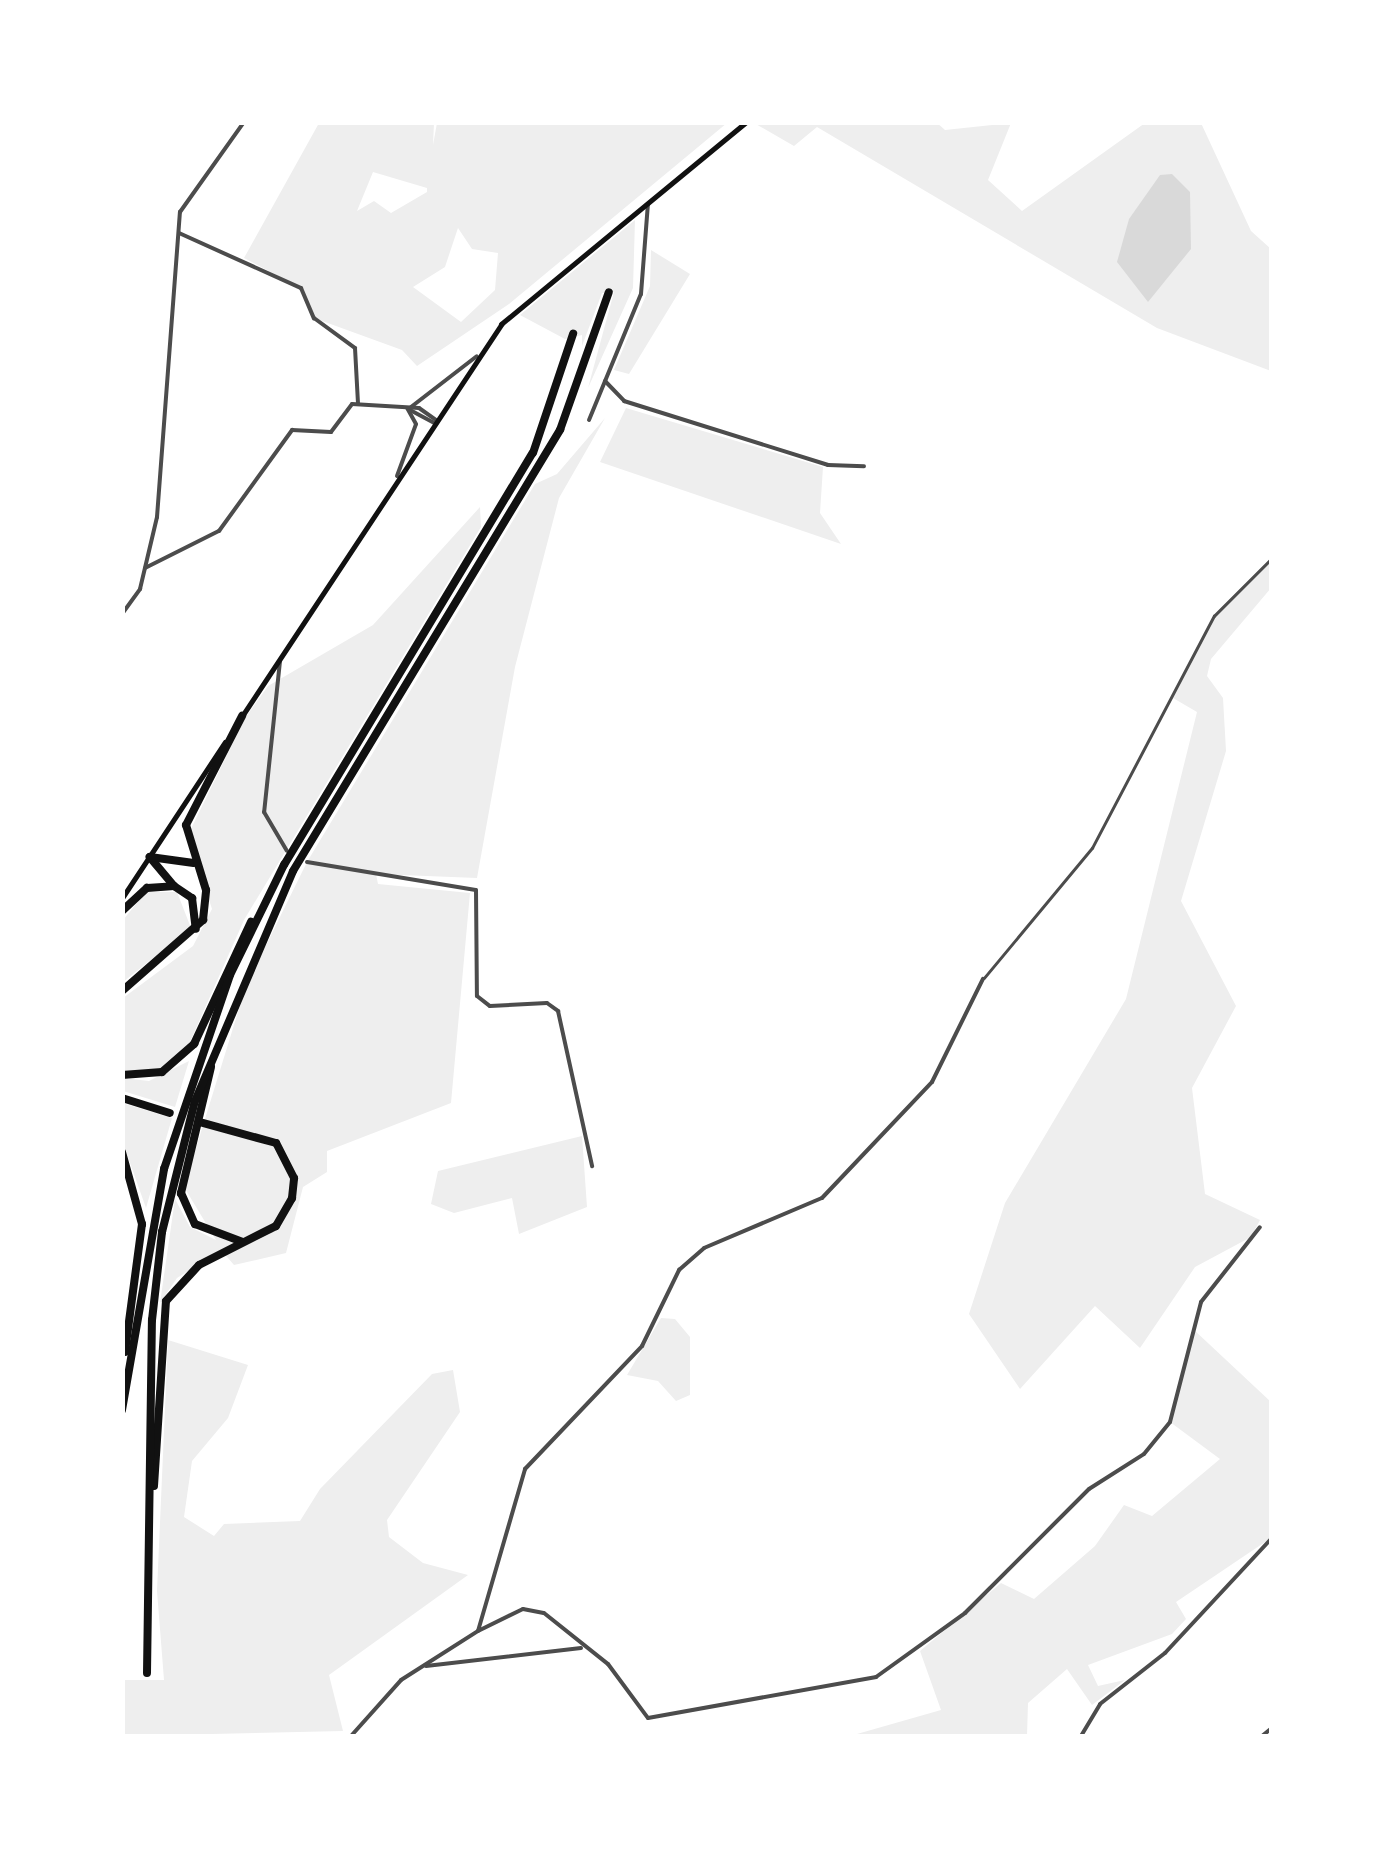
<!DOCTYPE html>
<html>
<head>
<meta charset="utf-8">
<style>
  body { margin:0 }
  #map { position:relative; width:1394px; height:1859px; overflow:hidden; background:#fff; font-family:Mulish,sans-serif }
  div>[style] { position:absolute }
  .green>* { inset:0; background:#eee }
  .water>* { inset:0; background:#d9d9d9 }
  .service>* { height:2.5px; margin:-1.25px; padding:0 1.25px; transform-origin:1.25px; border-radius:1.25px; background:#4c4c4c }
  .minor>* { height:4px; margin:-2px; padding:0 2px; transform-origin:2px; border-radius:2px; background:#4c4c4c }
  .secondary>* { height:5px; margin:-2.5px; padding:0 2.5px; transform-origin:2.5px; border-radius:2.5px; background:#111 }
  .motorway>* { height:8px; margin:-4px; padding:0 4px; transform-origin:4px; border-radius:4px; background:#111 }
  span { translate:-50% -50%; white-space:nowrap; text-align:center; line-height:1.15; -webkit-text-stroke:8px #fff; paint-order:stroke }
  .frame { position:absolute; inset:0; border:125px solid #fff; pointer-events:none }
</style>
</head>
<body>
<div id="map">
  <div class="green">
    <i style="clip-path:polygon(936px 122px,945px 130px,1011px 123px,988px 180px,1022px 211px,1145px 123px,1201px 123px,1251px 231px,1271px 249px,1271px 371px,1157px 328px,817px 127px,794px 146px,754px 123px)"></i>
    <i style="clip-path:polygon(evenodd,319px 123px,434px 123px,433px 145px,437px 123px,727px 123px,509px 304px,417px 366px,402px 350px,314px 318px,301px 288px,244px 258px,319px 123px,373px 172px,427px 188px,427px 192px,391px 213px,374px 201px,357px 211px,373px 172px,319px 123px,458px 228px,472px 249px,498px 253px,495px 290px,461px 322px,413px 287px,445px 267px,458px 228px)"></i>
    <i style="clip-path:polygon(635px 220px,633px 288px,588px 388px,614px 292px,602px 293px,582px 346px,582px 335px,565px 339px,520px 315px)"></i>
    <i style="clip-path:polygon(651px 250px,690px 274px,629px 374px,614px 370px,650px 286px)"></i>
    <i style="clip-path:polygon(626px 408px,823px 467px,820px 513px,841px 544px,600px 462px)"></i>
    <i style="clip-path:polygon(605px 418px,559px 498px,515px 667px,477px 878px,376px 874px,378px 884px,470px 893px,451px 1103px,327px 1151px,327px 1172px,303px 1187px,286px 1253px,234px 1265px,221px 1250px,177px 1278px,160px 1303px,175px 1199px,190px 1227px,216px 1240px,184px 1187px,246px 986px,307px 862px,535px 484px,557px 474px)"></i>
    <i style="clip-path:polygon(480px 507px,481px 527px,244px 920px,189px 1044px,162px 1069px,123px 1072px,123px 998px,193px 946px,212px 909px,188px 835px,245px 718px,268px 686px,373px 625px)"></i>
    <i style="clip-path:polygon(1271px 558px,1271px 588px,1211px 659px,1207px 676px,1223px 698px,1226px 751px,1181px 901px,1236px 1006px,1192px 1088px,1205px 1194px,1260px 1220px,1251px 1237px,1195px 1267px,1140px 1348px,1095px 1306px,1020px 1389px,969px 1314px,1005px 1203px,1126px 999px,1197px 712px,1173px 698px,1214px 616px)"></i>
    <i style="clip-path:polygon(146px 892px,177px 892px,191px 928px,123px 982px,123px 920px)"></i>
    <i style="clip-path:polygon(189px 1061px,175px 1107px,123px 1091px,123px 1078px,149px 1081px)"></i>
    <i style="clip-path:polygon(122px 1103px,172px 1118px,146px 1208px,123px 1143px)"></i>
    <i style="clip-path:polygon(582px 1136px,587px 1207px,519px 1234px,512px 1198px,454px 1213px,431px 1204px,438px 1171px)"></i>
    <i style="clip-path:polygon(661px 1318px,675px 1319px,690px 1337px,690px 1395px,676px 1401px,658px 1381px,627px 1375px)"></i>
    <i style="clip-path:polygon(1193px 1329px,1271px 1402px,1271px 1538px,1176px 1602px,1186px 1619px,1172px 1634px,1088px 1665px,1098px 1686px,1125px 1680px,1092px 1705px,1067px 1669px,1028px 1703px,1027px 1736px,850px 1736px,941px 1710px,920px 1651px,1001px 1583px,1034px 1599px,1095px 1546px,1124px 1505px,1152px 1516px,1220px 1459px,1170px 1422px)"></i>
    <i style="clip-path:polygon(168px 1340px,248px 1365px,228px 1418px,192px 1461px,184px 1517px,214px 1536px,224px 1524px,300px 1521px,320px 1489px,432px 1374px,453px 1370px,460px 1412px,387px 1520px,389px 1537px,423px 1563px,468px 1575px,329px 1675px,343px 1731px,123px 1736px,123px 1680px,164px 1680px,157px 1591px)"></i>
  </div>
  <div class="water">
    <i style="clip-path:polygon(1172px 174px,1190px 192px,1191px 249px,1148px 302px,1117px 262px,1129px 219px,1160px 175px)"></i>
  </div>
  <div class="service">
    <i style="left:984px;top:978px;width:169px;rotate:-50.3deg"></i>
    <i style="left:1092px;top:848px;width:262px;rotate:-62.3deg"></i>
    <i style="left:1214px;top:616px;width:82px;rotate:-45deg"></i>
  </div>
  <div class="minor">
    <i style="left:179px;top:233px;width:134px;rotate:24.3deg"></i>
    <i style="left:301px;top:288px;width:33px;rotate:67deg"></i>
    <i style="left:314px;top:318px;width:51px;rotate:36.2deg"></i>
    <i style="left:355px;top:348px;width:56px;rotate:86.9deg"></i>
    <i style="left:605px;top:381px;width:28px;rotate:46deg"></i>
    <i style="left:624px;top:401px;width:214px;rotate:17.4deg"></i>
    <i style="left:828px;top:465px;width:36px;rotate:2deg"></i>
    <i style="left:411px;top:407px;width:83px;rotate:-37.7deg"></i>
    <i style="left:410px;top:410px;width:27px;rotate:28deg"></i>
    <i style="left:589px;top:420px;width:136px;rotate:-67.6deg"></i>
    <i style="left:641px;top:294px;width:90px;rotate:-85.6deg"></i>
    <i style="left:397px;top:476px;width:55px;rotate:-69.9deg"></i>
    <i style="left:416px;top:424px;width:18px;rotate:-119deg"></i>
    <i style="left:145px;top:568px;width:83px;rotate:-26.6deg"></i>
    <i style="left:219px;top:531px;width:125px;rotate:-54.1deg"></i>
    <i style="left:292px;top:430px;width:39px;rotate:3deg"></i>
    <i style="left:331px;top:432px;width:35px;rotate:-53deg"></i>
    <i style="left:352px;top:404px;width:67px;rotate:3.4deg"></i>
    <i style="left:419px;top:408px;width:21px;rotate:35deg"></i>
    <i style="left:122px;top:614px;width:31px;rotate:-54deg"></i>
    <i style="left:140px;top:589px;width:74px;rotate:-76.7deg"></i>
    <i style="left:157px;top:517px;width:306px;rotate:-85.7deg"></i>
    <i style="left:180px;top:212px;width:110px;rotate:-54.6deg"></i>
    <i style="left:280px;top:661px;width:152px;rotate:96deg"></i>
    <i style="left:264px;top:812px;width:45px;rotate:59.5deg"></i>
    <i style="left:307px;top:862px;width:171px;rotate:9.4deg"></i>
    <i style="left:476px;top:890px;width:106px;rotate:89.5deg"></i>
    <i style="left:477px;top:996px;width:16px;rotate:38deg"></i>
    <i style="left:490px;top:1006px;width:57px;rotate:-3deg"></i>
    <i style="left:547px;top:1003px;width:14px;rotate:36deg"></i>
    <i style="left:558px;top:1011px;width:159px;rotate:77.6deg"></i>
    <i style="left:478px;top:1631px;width:50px;rotate:-26.1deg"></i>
    <i style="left:523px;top:1609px;width:21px;rotate:11deg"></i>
    <i style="left:544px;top:1613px;width:82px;rotate:38.6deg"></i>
    <i style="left:608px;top:1664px;width:67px;rotate:53.5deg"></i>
    <i style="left:648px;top:1718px;width:232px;rotate:-10.2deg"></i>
    <i style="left:876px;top:1677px;width:110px;rotate:-35.7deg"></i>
    <i style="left:965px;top:1613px;width:175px;rotate:-45deg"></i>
    <i style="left:1089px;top:1489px;width:65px;rotate:-32.5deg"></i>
    <i style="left:1144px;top:1454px;width:41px;rotate:-50.9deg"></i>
    <i style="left:1170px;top:1422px;width:124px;rotate:-75.5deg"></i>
    <i style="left:1201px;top:1302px;width:95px;rotate:-51.8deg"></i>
    <i style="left:426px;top:1666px;width:156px;rotate:-6.6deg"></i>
    <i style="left:351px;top:1736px;width:75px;rotate:-48.2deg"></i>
    <i style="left:401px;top:1680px;width:91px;rotate:-32.5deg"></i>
    <i style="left:478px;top:1631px;width:169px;rotate:-73.8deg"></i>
    <i style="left:525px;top:1469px;width:170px;rotate:-46.4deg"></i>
    <i style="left:642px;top:1346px;width:85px;rotate:-64deg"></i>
    <i style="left:679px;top:1270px;width:33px;rotate:-41deg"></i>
    <i style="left:704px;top:1248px;width:128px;rotate:-23deg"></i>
    <i style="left:822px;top:1198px;width:160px;rotate:-46.5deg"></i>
    <i style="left:932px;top:1082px;width:115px;rotate:-63.7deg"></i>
    <i style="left:1081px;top:1736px;width:37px;rotate:-59deg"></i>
    <i style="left:1100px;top:1704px;width:83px;rotate:-38.1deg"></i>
    <i style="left:1165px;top:1653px;width:157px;rotate:-47.1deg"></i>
    <i style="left:1262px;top:1736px;width:13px;rotate:-39deg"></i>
  </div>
  <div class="secondary">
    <i style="left:242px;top:716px;width:470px;rotate:-56.5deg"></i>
    <i style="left:501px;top:324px;width:318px;rotate:-39.5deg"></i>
    <i style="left:122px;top:898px;width:187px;rotate:-56.6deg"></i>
  </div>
  <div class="motorway">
    <i style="left:174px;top:886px;width:38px;rotate:-130deg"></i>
    <i style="left:150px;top:857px;width:44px;rotate:7.8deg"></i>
    <i style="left:122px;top:911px;width:34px;rotate:-43deg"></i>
    <i style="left:147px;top:888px;width:27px;rotate:-4deg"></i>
    <i style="left:174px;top:886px;width:22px;rotate:34deg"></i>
    <i style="left:192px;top:898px;width:31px;rotate:83deg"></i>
    <i style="left:122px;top:991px;width:108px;rotate:-41.2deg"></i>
    <i style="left:203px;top:920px;width:30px;rotate:-84deg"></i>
    <i style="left:206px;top:890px;width:68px;rotate:-107.1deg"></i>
    <i style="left:186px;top:825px;width:123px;rotate:-62.8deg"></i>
    <i style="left:211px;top:1067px;width:130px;rotate:103.4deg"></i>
    <i style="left:181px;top:1193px;width:34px;rotate:66deg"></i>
    <i style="left:195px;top:1224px;width:51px;rotate:20.6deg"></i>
    <i style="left:122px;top:1075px;width:40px;rotate:-4.3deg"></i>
    <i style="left:162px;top:1072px;width:43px;rotate:-41.2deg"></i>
    <i style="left:194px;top:1044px;width:135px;rotate:-65deg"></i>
    <i style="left:122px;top:1098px;width:50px;rotate:17.4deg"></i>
    <i style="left:122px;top:1152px;width:75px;rotate:74.5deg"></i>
    <i style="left:142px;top:1224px;width:129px;rotate:97.6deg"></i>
    <i style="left:122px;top:1410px;width:245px;rotate:-80.1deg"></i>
    <i style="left:164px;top:1169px;width:205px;rotate:-71.2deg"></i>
    <i style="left:230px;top:975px;width:123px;rotate:-63.9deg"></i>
    <i style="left:284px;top:865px;width:481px;rotate:-58.9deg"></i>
    <i style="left:533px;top:453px;width:126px;rotate:-71.4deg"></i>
    <i style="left:154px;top:1486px;width:185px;rotate:-86.3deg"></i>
    <i style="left:166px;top:1301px;width:49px;rotate:-47.5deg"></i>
    <i style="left:199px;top:1265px;width:86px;rotate:-26.9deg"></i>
    <i style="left:276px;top:1226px;width:32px;rotate:-60deg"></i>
    <i style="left:292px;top:1198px;width:20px;rotate:-84deg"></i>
    <i style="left:294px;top:1178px;width:39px;rotate:-117deg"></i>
    <i style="left:276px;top:1143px;width:76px;rotate:-164.7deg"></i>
    <i style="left:147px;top:1673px;width:353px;rotate:-89.2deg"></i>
    <i style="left:152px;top:1320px;width:89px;rotate:-83.5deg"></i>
    <i style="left:162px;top:1232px;width:135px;rotate:-75.9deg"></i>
    <i style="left:195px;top:1101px;width:250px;rotate:-66.9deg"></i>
    <i style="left:293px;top:871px;width:516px;rotate:-58.81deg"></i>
    <i style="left:560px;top:430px;width:146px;rotate:-70.5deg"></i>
  </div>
  <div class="frame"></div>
</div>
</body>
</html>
